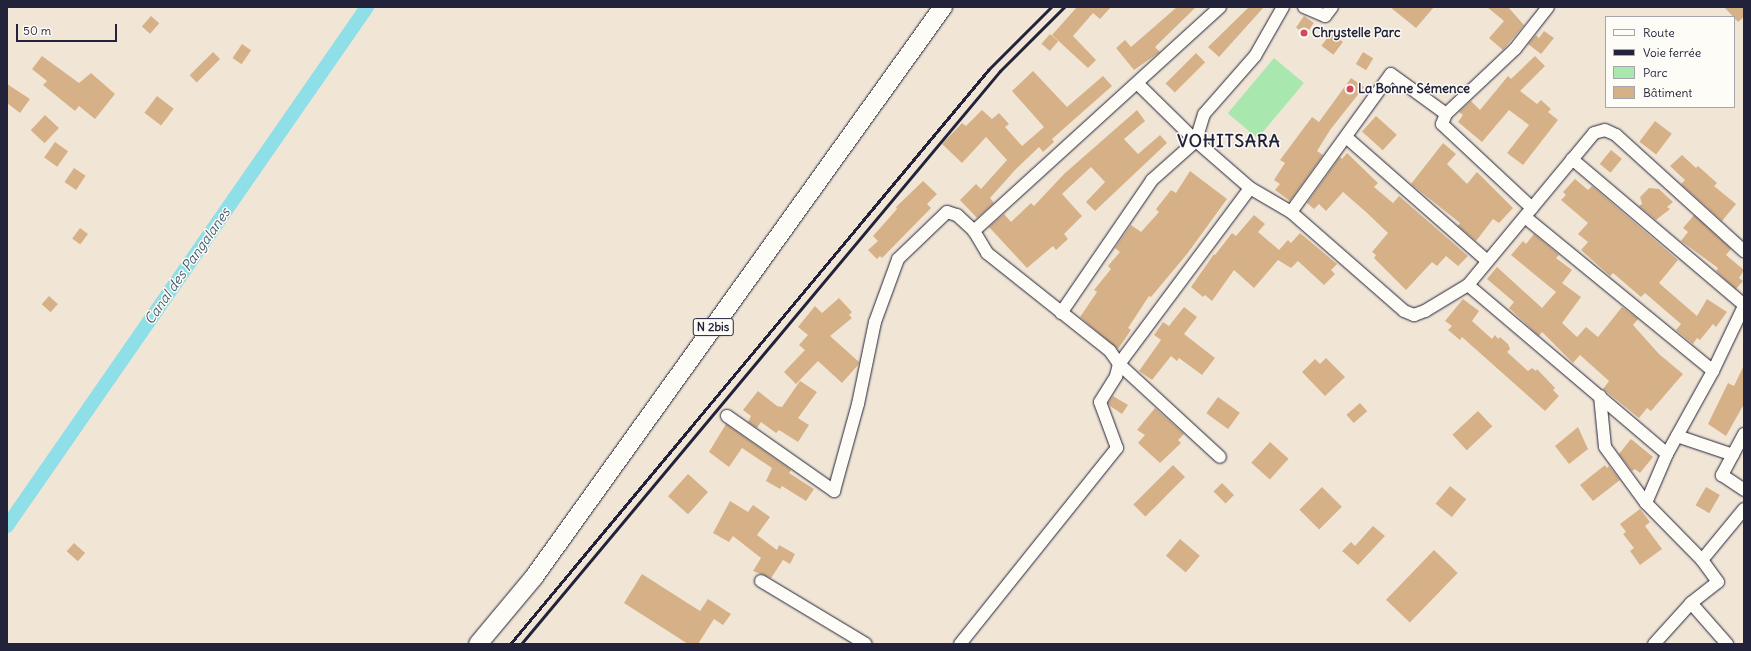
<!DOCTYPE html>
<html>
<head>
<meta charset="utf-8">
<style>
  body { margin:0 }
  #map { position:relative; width:1751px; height:651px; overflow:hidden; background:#f1e6d6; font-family:Delius,sans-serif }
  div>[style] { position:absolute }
  .green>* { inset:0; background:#a8e7ae; transform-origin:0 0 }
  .canal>* { height:14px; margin:-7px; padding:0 7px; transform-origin:7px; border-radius:7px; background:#8edfe7 }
  .building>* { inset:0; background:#d6b188; transform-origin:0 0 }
  .roads { filter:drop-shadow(0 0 1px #22223b) drop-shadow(0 0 1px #22223b) }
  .minor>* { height:12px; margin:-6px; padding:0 6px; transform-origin:6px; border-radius:6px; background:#fdfcf7 }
  .primary>* { height:18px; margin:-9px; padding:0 9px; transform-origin:9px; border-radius:9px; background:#fdfcf7 }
  .rail>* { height:3px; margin:-1.5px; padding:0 1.5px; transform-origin:1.5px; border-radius:1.5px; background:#22223b }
  .dots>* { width:11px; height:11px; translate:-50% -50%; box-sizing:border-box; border:2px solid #fdfcf7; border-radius:50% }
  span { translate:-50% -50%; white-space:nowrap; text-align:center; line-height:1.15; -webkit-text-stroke:3px #fdfcf7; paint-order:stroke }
  .shield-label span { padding:1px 3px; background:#fdfcf7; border:1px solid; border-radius:3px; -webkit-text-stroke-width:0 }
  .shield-label { font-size:12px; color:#22223b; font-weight:700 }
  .poi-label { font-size:13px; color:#22223b; font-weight:700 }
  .left { translate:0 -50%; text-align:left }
  .water-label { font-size:14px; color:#425b6f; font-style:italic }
  .district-label { font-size:17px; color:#22223b; font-weight:700; letter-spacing:1px }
  .frame { position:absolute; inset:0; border:8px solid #22223b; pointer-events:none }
  .legend { position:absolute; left:1605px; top:16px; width:130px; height:92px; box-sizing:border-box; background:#fdfcf7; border:1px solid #a5a5ac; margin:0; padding:5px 7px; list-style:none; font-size:12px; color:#22223b }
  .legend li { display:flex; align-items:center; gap:8px; height:20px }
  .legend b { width:20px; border:1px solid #a5a5ac }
  .scale { position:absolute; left:16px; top:24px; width:101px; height:18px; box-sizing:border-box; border:2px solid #22223b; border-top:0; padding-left:5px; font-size:12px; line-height:14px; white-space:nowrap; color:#22223b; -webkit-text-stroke:3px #fdfcf7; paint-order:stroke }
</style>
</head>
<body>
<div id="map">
  <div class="green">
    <i style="left:1274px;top:58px;width:39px;height:72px;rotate:40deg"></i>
  </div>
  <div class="canal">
    <i style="left:7px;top:526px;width:632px;rotate:-55.25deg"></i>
  </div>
  <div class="building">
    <i style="clip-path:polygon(1077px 7px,1111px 7px,1100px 19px,1093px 13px,1073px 36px,1096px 60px,1088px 68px,1052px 35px)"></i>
    <i style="clip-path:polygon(1177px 7px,1196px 7px,1155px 47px,1160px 52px,1134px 70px,1116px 48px,1125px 40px,1131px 47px)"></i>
    <i style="clip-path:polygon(1249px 7px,1264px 7px,1219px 57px,1208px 47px)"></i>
    <i style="clip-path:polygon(1390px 7px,1434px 7px,1416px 28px)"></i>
    <i style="clip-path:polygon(1487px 7px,1508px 7px,1524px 25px,1503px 50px,1489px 38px,1504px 21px)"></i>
    <i style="clip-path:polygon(1724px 7px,1744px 7px,1744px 17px,1738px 22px)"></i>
    <i style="left:151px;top:16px;width:11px;height:14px;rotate:41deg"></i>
    <i style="left:1304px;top:16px;width:12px;height:14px;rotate:35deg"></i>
    <i style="clip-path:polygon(1544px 31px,1554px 38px,1541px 54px,1528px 44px,1536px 35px,1539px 38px)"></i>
    <i style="left:1331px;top:33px;width:15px;height:16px;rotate:37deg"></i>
    <i style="left:1050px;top:34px;width:11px;height:13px;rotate:41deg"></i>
    <i style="left:242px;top:44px;width:11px;height:17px;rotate:34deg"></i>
    <i style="left:213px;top:52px;width:10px;height:33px;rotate:45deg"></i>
    <i style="left:1363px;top:52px;width:12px;height:14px;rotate:31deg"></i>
    <i style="left:1196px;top:53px;width:13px;height:43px;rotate:45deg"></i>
    <i style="clip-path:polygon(42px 56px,79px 83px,91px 73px,115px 94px,95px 119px,79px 106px,75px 111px,43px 85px,47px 81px,32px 69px)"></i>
    <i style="clip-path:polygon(1535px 56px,1545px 66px,1520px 91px,1537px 104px,1541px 100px,1551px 109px,1548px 112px,1558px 120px,1523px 165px,1507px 153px,1529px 125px,1509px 110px,1482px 142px,1458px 122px,1463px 115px,1459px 112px,1471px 101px,1480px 110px,1508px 76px,1511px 79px)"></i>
    <i style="clip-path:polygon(1033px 71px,1067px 107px,1103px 76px,1112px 86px,1052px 139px,1054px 142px,1043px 152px,1039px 147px,1016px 169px,990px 198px,994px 203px,977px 218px,960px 200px,976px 184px,981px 189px,1007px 160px,986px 137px,962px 163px,942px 144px,962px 123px,966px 126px,982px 110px,992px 119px,999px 113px,1009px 124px,1005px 127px,1022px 146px,1044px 127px,1012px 91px)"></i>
    <i style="clip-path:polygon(1351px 78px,1364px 87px,1330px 130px,1317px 151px,1323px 155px,1290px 201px,1275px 190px,1280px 184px,1274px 180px,1285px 163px,1280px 160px,1312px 117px,1319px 122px)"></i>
    <i style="clip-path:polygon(7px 84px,30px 99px,20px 113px,7px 103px)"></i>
    <i style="left:157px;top:96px;width:21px;height:21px;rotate:37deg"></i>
    <i style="clip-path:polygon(1137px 110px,1145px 121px,1124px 139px,1138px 154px,1160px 135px,1167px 143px,1095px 211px,1086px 202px,1105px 182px,1091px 167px,1062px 194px,1082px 216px,1064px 234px,1068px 239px,1056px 250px,1053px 246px,1027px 268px,989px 227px,1004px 214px,1011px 222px,1031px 203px,1034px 206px,1064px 174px)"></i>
    <i style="left:45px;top:115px;width:19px;height:21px;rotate:43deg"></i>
    <i style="left:1376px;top:116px;width:28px;height:21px;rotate:42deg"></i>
    <i style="left:1655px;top:121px;width:21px;height:26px;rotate:37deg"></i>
    <i style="left:55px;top:142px;width:16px;height:19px;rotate:35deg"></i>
    <i style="clip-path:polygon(1443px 143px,1456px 154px,1447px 164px,1467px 184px,1477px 172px,1513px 208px,1499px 223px,1493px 219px,1476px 241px,1458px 226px,1460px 223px,1411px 184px)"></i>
    <i style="left:1611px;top:150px;width:14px;height:18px;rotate:39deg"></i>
    <i style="clip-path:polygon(1347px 153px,1378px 183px,1374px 187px,1393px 203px,1399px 196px,1468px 256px,1458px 266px,1446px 256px,1437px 266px,1432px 262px,1406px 290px,1374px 258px,1376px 255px,1372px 252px,1388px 233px,1366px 212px,1343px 192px,1326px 211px,1319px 204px,1314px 209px,1307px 203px,1340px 157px,1342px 159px)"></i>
    <i style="clip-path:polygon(1682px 155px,1696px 168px,1698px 166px,1717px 183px,1714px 186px,1736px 204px,1722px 221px,1681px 184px,1685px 180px,1670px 166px)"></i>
    <i style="left:74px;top:168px;width:14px;height:17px;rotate:34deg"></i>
    <i style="clip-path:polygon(1190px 171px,1227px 199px,1187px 254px,1151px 297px,1149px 296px,1128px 328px,1131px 330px,1118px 349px,1080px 317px,1097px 292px,1094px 290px,1111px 269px,1108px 266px,1120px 252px,1115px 248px,1131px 225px,1141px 232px,1159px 212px,1156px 209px,1171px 190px,1176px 193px)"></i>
    <i style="clip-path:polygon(1575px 179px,1588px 190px,1592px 186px,1678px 260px,1659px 283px,1697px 316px,1707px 299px,1727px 312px,1716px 327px,1713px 324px,1700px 340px,1697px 338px,1693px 344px,1676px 330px,1681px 324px,1645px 293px,1641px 297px,1613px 273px,1610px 276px,1581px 250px,1588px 242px,1578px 234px,1588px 223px,1561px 200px,1566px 195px,1563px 192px)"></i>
    <i style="clip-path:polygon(923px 181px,937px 194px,927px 204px,931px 208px,882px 258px,880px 256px,877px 259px,868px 250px,878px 241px,873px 236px,897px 209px,896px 207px)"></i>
    <i style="clip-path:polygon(1649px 188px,1659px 189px,1673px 202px,1667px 207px,1670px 209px,1656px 220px,1639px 206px,1642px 204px,1640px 197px)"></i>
    <i style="clip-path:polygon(1254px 215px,1265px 224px,1258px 232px,1279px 250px,1288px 240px,1291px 243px,1300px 233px,1337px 264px,1331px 270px,1335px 274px,1324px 285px,1298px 261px,1291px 268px,1278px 260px,1254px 288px,1234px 270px,1212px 301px,1205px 295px,1203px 297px,1191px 287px,1214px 254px,1215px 255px,1232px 233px,1236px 236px)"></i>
    <i style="clip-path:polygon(1694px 215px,1731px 249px,1726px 255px,1744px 270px,1739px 278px,1743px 281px,1736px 289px,1716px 271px,1718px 268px,1681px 241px,1688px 232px,1683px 228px)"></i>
    <i style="left:80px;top:228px;width:10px;height:13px;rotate:37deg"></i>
    <i style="clip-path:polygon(1534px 234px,1559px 255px,1556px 258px,1572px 270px,1562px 283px,1581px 297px,1562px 323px,1577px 337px,1586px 327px,1598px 337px,1622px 307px,1638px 319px,1633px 325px,1659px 354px,1683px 374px,1651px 411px,1647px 408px,1639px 418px,1618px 401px,1603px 389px,1609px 381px,1580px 355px,1573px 363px,1542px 332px,1539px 336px,1509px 308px,1514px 302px,1487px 279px,1497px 267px,1542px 308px,1556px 292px,1511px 255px,1523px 241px,1526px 244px)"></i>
    <i style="left:49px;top:296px;width:12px;height:11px;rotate:42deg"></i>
    <i style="clip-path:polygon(839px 298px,852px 312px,849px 315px,852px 318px,830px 336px,859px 362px,858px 365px,842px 383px,818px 361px,796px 384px,784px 372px,805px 350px,799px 345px,808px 335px,798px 327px,815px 306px,822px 313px)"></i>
    <i style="clip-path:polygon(1463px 299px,1479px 311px,1472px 321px,1492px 339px,1495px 335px,1498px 339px,1500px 337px,1508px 344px,1510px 349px,1507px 352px,1528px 371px,1532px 368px,1536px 371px,1537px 369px,1555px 388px,1553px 390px,1559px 396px,1545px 411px,1462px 337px,1460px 340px,1448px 330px,1452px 326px,1445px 321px)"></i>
    <i style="clip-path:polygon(1184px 307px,1197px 317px,1184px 334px,1215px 358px,1202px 375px,1179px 358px,1177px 361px,1171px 356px,1152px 380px,1139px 371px,1161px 340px,1154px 335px,1163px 322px,1169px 326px)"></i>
    <i style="clip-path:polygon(1326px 358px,1345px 377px,1325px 396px,1302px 372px,1315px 359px,1320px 364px)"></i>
    <i style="clip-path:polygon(1744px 365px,1744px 404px,1726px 436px,1708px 424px,1728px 383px,1734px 386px)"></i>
    <i style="clip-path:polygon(800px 381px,817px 392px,798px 418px,809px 425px,798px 442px,779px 430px,776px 433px,761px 422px,757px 428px,748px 422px,751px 416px,743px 410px,758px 391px,777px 406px,782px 407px)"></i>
    <i style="clip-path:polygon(1113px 396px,1128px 405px,1122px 414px,1110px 406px,1108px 403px)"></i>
    <i style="left:1218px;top:397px;width:27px;height:20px;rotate:36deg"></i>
    <i style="left:1360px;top:403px;width:11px;height:18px;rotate:49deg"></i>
    <i style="clip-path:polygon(1155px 408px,1184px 434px,1178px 440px,1181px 443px,1160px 463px,1138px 443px,1145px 435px,1137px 430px)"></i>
    <i style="left:1478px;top:411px;width:21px;height:35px;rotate:47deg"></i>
    <i style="clip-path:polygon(726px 424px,791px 470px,789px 473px,814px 489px,806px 501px,782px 486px,780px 489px,766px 481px,772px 468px,742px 448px,729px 467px,709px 452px)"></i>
    <i style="clip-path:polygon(1578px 427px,1588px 449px,1569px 464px,1555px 446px)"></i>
    <i style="clip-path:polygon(1631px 439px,1653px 457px,1640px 473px,1635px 469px,1632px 471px,1619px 454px)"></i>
    <i style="left:1270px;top:442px;width:25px;height:28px;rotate:42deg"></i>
    <i style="left:1173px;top:465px;width:17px;height:56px;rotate:45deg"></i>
    <i style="clip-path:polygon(1605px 465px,1607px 468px,1609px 466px,1620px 480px,1593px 501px,1580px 485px)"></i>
    <i style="left:688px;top:474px;width:27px;height:30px;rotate:42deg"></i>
    <i style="left:1222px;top:483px;width:17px;height:12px;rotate:45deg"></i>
    <i style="left:1450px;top:486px;width:21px;height:23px;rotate:39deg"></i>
    <i style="left:1322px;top:487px;width:28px;height:32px;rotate:45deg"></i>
    <i style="left:1706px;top:487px;width:16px;height:21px;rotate:30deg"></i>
    <i style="clip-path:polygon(730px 501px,748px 512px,753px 505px,770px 517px,757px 535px,777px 550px,779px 545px,795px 554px,790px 564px,783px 560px,771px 578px,753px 571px,761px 558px,733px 536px,729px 542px,713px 533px)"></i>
    <i style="clip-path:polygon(1640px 509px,1650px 522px,1645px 526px,1662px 549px,1640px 565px,1630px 551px,1634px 548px,1623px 534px,1626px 532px,1620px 524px)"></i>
    <i style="clip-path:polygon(1373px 526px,1385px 536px,1358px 565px,1342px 551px,1351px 542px,1355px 546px)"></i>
    <i style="left:1180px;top:539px;width:26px;height:22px;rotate:40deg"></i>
    <i style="left:74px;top:543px;width:15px;height:11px;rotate:42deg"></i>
    <i style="left:1434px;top:550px;width:33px;height:69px;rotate:44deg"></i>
    <i style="clip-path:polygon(642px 574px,700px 611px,708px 599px,731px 614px,723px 625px,714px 619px,698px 644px,688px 644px,624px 603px)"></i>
  </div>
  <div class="roads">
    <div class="minor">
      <i style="left:1220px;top:7px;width:333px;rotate:137.7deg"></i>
      <i style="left:974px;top:231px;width:26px;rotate:59deg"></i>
      <i style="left:987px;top:253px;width:157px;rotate:38.5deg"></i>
      <i style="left:1110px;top:351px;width:16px;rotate:55deg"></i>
      <i style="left:1119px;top:364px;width:137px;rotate:42.6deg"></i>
      <i style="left:1283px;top:7px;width:56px;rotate:119.7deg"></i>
      <i style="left:1255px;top:56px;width:77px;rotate:131.3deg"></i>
      <i style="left:1204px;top:114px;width:28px;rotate:107deg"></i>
      <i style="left:1196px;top:141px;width:72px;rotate:41deg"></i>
      <i style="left:1250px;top:188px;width:48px;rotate:30.3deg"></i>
      <i style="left:1291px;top:212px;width:150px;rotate:41.2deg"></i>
      <i style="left:1404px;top:311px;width:11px;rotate:22deg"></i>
      <i style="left:1414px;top:315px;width:12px;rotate:-20deg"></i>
      <i style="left:1425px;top:311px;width:50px;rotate:-31.2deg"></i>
      <i style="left:1468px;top:285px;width:197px;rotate:-50.3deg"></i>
      <i style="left:1594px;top:133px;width:11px;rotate:-15deg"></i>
      <i style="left:1605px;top:130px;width:12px;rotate:24deg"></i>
      <i style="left:1616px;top:135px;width:173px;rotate:42.2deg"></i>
      <i style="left:1304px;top:7px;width:23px;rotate:23deg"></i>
      <i style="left:1325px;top:16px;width:11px;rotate:-52deg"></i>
      <i style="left:1346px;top:137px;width:188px;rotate:41.3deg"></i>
      <i style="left:1572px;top:159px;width:226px;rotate:40.3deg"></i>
      <i style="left:1532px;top:208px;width:123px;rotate:-137deg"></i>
      <i style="left:1442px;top:124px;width:11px;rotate:-68deg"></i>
      <i style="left:1446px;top:114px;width:95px;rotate:-43.3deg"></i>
      <i style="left:1515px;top:49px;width:53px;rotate:-51.8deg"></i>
      <i style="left:1291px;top:212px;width:170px;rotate:-54.1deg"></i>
      <i style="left:1391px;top:74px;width:68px;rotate:36deg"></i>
      <i style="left:1525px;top:217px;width:243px;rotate:39.3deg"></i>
      <i style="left:1468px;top:285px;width:261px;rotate:40.3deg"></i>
      <i style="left:1061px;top:313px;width:161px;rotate:-55.6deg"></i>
      <i style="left:1152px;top:180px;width:59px;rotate:-41.6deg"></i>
      <i style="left:1196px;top:141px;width:81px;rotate:-135.5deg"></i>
      <i style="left:1600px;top:396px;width:51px;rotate:84.4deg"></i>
      <i style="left:1605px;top:447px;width:69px;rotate:53.8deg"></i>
      <i style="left:1646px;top:503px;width:80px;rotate:45.5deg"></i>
      <i style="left:727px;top:416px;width:131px;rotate:35deg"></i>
      <i style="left:834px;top:491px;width:90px;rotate:-74.6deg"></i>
      <i style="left:858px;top:404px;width:84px;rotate:-78.3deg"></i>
      <i style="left:875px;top:322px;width:67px;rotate:-69.9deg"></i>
      <i style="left:898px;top:259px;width:68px;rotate:-43.8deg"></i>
      <i style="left:947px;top:212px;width:10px;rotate:17deg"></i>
      <i style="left:957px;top:215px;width:23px;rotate:43deg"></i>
      <i style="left:1744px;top:434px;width:47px;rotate:118.2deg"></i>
      <i style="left:1722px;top:475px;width:27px;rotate:34deg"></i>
      <i style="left:1677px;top:436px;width:59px;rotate:18.7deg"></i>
      <i style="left:1646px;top:503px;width:53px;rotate:-66.8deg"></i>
      <i style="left:1667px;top:454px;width:95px;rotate:-61deg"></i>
      <i style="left:1713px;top:371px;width:72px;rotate:-64.5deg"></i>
      <i style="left:761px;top:581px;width:122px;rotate:31deg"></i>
      <i style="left:1691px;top:603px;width:55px;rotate:48.7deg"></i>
      <i style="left:960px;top:644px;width:251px;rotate:-51.3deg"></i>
      <i style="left:1117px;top:448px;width:49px;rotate:-110.3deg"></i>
      <i style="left:1100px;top:402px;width:31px;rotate:-58deg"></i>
      <i style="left:1116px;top:376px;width:12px;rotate:-76deg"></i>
      <i style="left:1119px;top:364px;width:219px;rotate:-53.3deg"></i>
      <i style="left:1654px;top:644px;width:55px;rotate:-47.9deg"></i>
      <i style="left:1691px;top:603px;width:34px;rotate:-38deg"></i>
      <i style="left:1718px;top:582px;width:27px;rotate:-126deg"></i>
      <i style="left:1702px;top:560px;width:66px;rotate:-50.5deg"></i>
    </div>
    <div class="primary">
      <i style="left:478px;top:644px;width:87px;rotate:-50.1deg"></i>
      <i style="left:534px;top:577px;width:702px;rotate:-54.34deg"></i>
    </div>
  </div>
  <div class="rail">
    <i style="left:510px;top:644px;width:747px;rotate:-50.21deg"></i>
    <i style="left:988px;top:70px;width:89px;rotate:-45deg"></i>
    <i style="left:521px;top:644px;width:747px;rotate:-50.11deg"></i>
    <i style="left:1000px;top:71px;width:91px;rotate:-45deg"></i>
  </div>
  <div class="dots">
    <i style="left:1304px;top:33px;background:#d1495b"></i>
    <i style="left:1350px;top:89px;background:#d1495b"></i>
  </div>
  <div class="shield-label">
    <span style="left:713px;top:327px">N 2bis</span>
  </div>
  <div class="poi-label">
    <span class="left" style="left:1312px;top:33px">Chrystelle Parc</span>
    <span class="left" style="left:1358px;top:89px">La Bonne Sémence</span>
  </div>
  <div class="water-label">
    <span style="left:187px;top:266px;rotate:-55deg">Canal des Pangalanes</span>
  </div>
  <div class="district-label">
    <span style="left:1229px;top:142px">VOHITSARA</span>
  </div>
  <div class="frame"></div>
  <ul class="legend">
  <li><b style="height:5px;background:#fdfcf7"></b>Route</li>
  <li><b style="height:5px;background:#22223b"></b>Voie ferrée</li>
  <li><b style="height:11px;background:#a8e7ae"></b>Parc</li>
  <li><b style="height:11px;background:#d6b188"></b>Bâtiment</li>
  </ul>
  <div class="scale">50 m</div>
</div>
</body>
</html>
